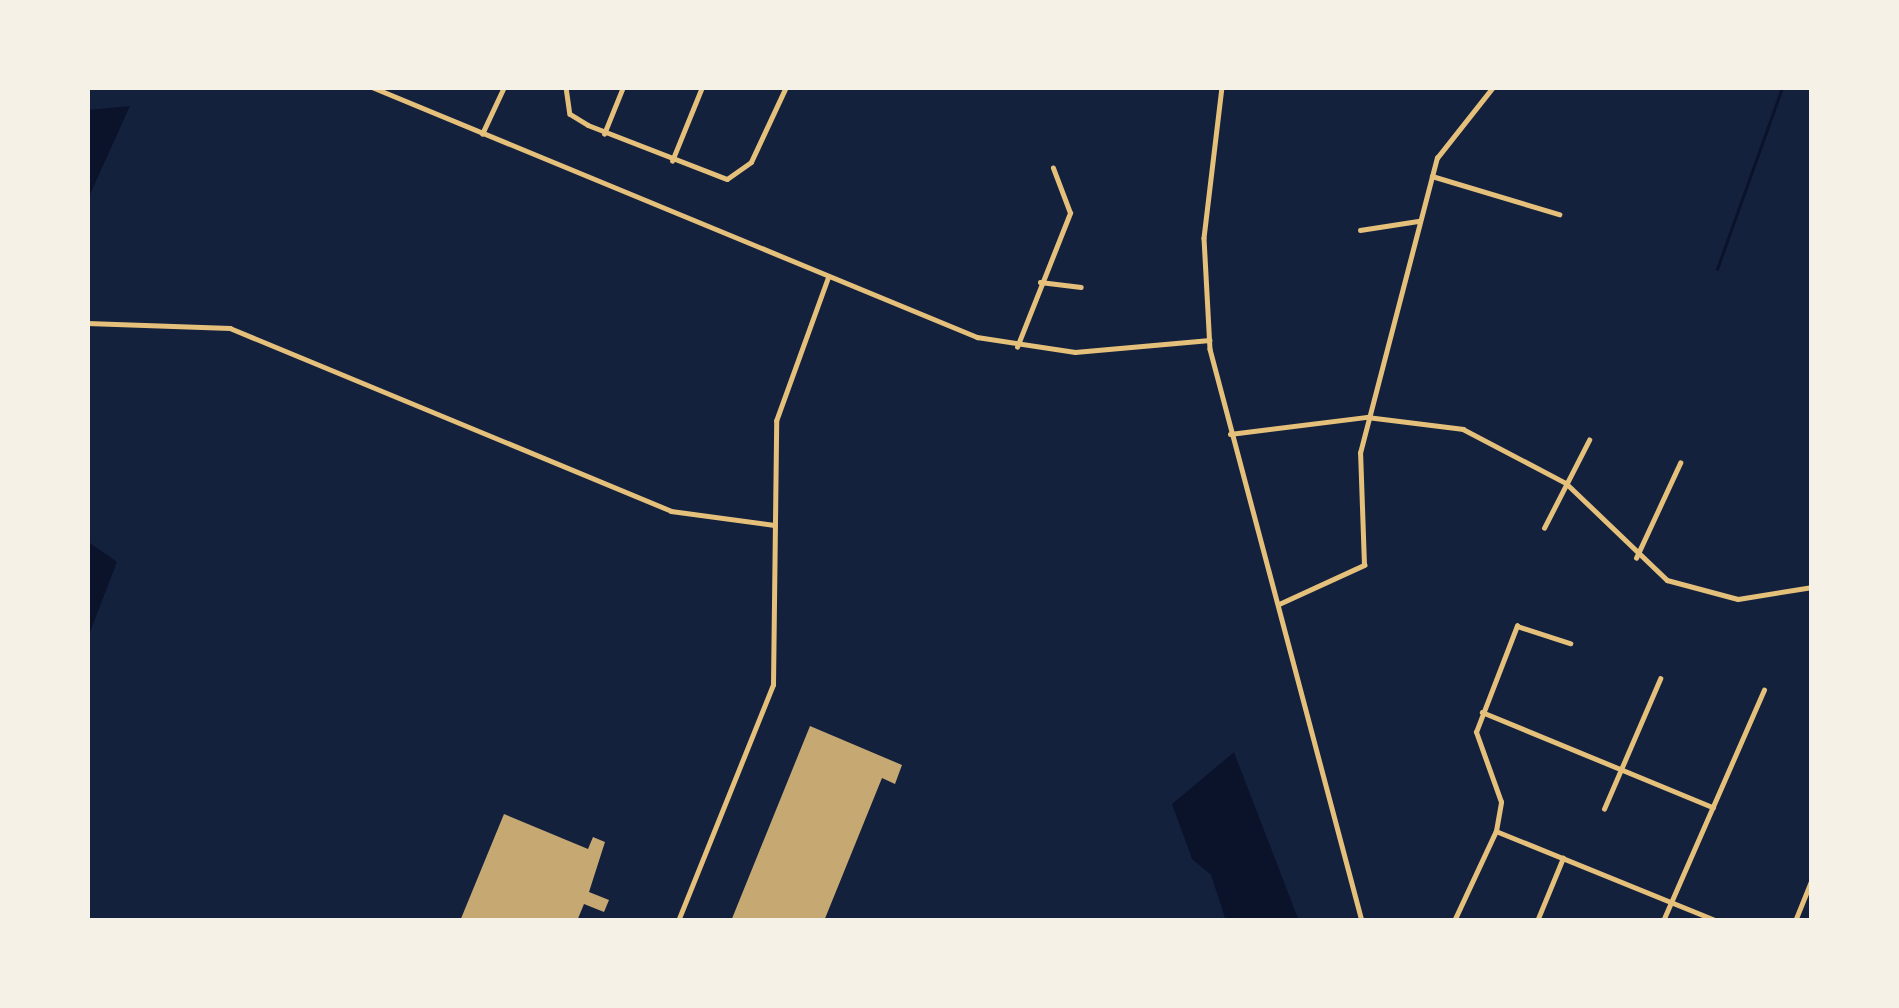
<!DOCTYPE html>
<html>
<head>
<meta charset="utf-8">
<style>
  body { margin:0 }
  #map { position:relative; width:1899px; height:1008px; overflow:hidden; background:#14213d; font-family:Roboto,sans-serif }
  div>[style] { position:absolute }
  .water>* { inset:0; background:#0b132b }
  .stream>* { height:3px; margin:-1.5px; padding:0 1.5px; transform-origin:1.5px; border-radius:1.5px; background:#0b132b }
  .building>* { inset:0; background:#c6a872 }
  .minor>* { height:4.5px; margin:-2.25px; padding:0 2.25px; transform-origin:2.25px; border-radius:2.25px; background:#e5c07b }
  .tertiary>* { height:4.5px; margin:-2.25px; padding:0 2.25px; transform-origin:2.25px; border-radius:2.25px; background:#e5c07b }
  span { translate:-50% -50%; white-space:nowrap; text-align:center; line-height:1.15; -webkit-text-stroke:9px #f6f1e7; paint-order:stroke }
  .frame { position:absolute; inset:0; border:90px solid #f6f1e7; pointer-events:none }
</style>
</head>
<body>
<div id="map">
  <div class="water">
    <i style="clip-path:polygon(130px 106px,87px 201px,87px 110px)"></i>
    <i style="clip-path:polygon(87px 541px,117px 562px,87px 640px)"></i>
    <i style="clip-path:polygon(1234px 752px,1299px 921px,1226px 921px,1211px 875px,1192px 859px,1172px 804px)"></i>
  </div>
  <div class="stream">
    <i style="left:1717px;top:269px;width:193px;rotate:-70.3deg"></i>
  </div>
  <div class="building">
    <i style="clip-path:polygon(810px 726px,902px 765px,895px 784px,882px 778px,824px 921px,731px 921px)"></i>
    <i style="clip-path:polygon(504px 814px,588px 849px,593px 837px,605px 842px,589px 892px,609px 900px,604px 912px,584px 904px,577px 921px,460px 921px)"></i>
  </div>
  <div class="minor">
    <i style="left:566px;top:87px;width:27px;rotate:82deg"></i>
    <i style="left:570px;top:114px;width:21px;rotate:31deg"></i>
    <i style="left:588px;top:125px;width:149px;rotate:21.2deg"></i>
    <i style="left:727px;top:179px;width:29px;rotate:-35deg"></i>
    <i style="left:751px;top:162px;width:83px;rotate:-65deg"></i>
    <i style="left:604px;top:134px;width:51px;rotate:-68deg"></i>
    <i style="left:672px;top:161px;width:80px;rotate:-67.9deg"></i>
    <i style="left:1432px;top:176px;width:133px;rotate:16.7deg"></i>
    <i style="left:1360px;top:230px;width:60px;rotate:-8.7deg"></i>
    <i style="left:1040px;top:282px;width:41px;rotate:7deg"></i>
    <i style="left:87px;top:323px;width:143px;rotate:2deg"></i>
    <i style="left:230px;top:328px;width:477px;rotate:22.5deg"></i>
    <i style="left:671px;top:511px;width:104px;rotate:7.7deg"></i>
    <i style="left:1017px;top:347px;width:144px;rotate:-68.4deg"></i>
    <i style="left:1070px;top:213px;width:48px;rotate:-110.7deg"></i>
    <i style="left:1230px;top:434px;width:138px;rotate:-7.1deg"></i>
    <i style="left:1367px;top:417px;width:97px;rotate:7.1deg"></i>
    <i style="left:1463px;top:429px;width:116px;rotate:27.7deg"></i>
    <i style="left:1566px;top:483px;width:140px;rotate:43.8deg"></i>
    <i style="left:1667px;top:580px;width:73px;rotate:15deg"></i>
    <i style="left:1738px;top:599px;width:75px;rotate:-9.2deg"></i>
    <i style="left:1544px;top:528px;width:99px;rotate:-62.9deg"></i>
    <i style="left:1636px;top:558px;width:105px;rotate:-65.1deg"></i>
    <i style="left:1279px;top:604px;width:94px;rotate:-24.6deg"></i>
    <i style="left:1364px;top:565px;width:112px;rotate:-92deg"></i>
    <i style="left:1360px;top:453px;width:305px;rotate:-75.4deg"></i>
    <i style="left:1437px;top:158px;width:90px;rotate:-51.7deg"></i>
    <i style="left:1482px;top:712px;width:250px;rotate:22.4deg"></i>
    <i style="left:1604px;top:809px;width:142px;rotate:-66.7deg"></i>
    <i style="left:1496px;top:831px;width:240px;rotate:22.1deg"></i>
    <i style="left:678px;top:921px;width:254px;rotate:-68.1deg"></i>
    <i style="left:773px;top:685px;width:264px;rotate:-89.3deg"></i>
    <i style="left:776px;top:421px;width:153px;rotate:-70.1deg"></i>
    <i style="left:1454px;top:921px;width:99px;rotate:-65deg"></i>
    <i style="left:1496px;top:831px;width:29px;rotate:-80deg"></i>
    <i style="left:1501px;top:802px;width:74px;rotate:-109.7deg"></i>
    <i style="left:1476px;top:732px;width:114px;rotate:-68.9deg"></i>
    <i style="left:1517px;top:626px;width:56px;rotate:17.8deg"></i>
    <i style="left:1537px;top:921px;width:68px;rotate:-67.6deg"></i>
    <i style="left:1663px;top:921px;width:252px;rotate:-66.4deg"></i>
    <i style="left:1795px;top:921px;width:45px;rotate:-68deg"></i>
  </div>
  <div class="tertiary">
    <i style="left:372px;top:87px;width:655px;rotate:22.45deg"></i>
    <i style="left:977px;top:337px;width:99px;rotate:8.7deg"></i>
    <i style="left:1075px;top:352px;width:135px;rotate:-5.1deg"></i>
    <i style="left:1222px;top:87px;width:152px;rotate:96.8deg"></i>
    <i style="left:1204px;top:238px;width:111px;rotate:86.9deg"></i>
    <i style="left:1210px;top:349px;width:592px;rotate:75.12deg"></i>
    <i style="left:482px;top:134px;width:52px;rotate:-64.9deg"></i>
  </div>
  <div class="frame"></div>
</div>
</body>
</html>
